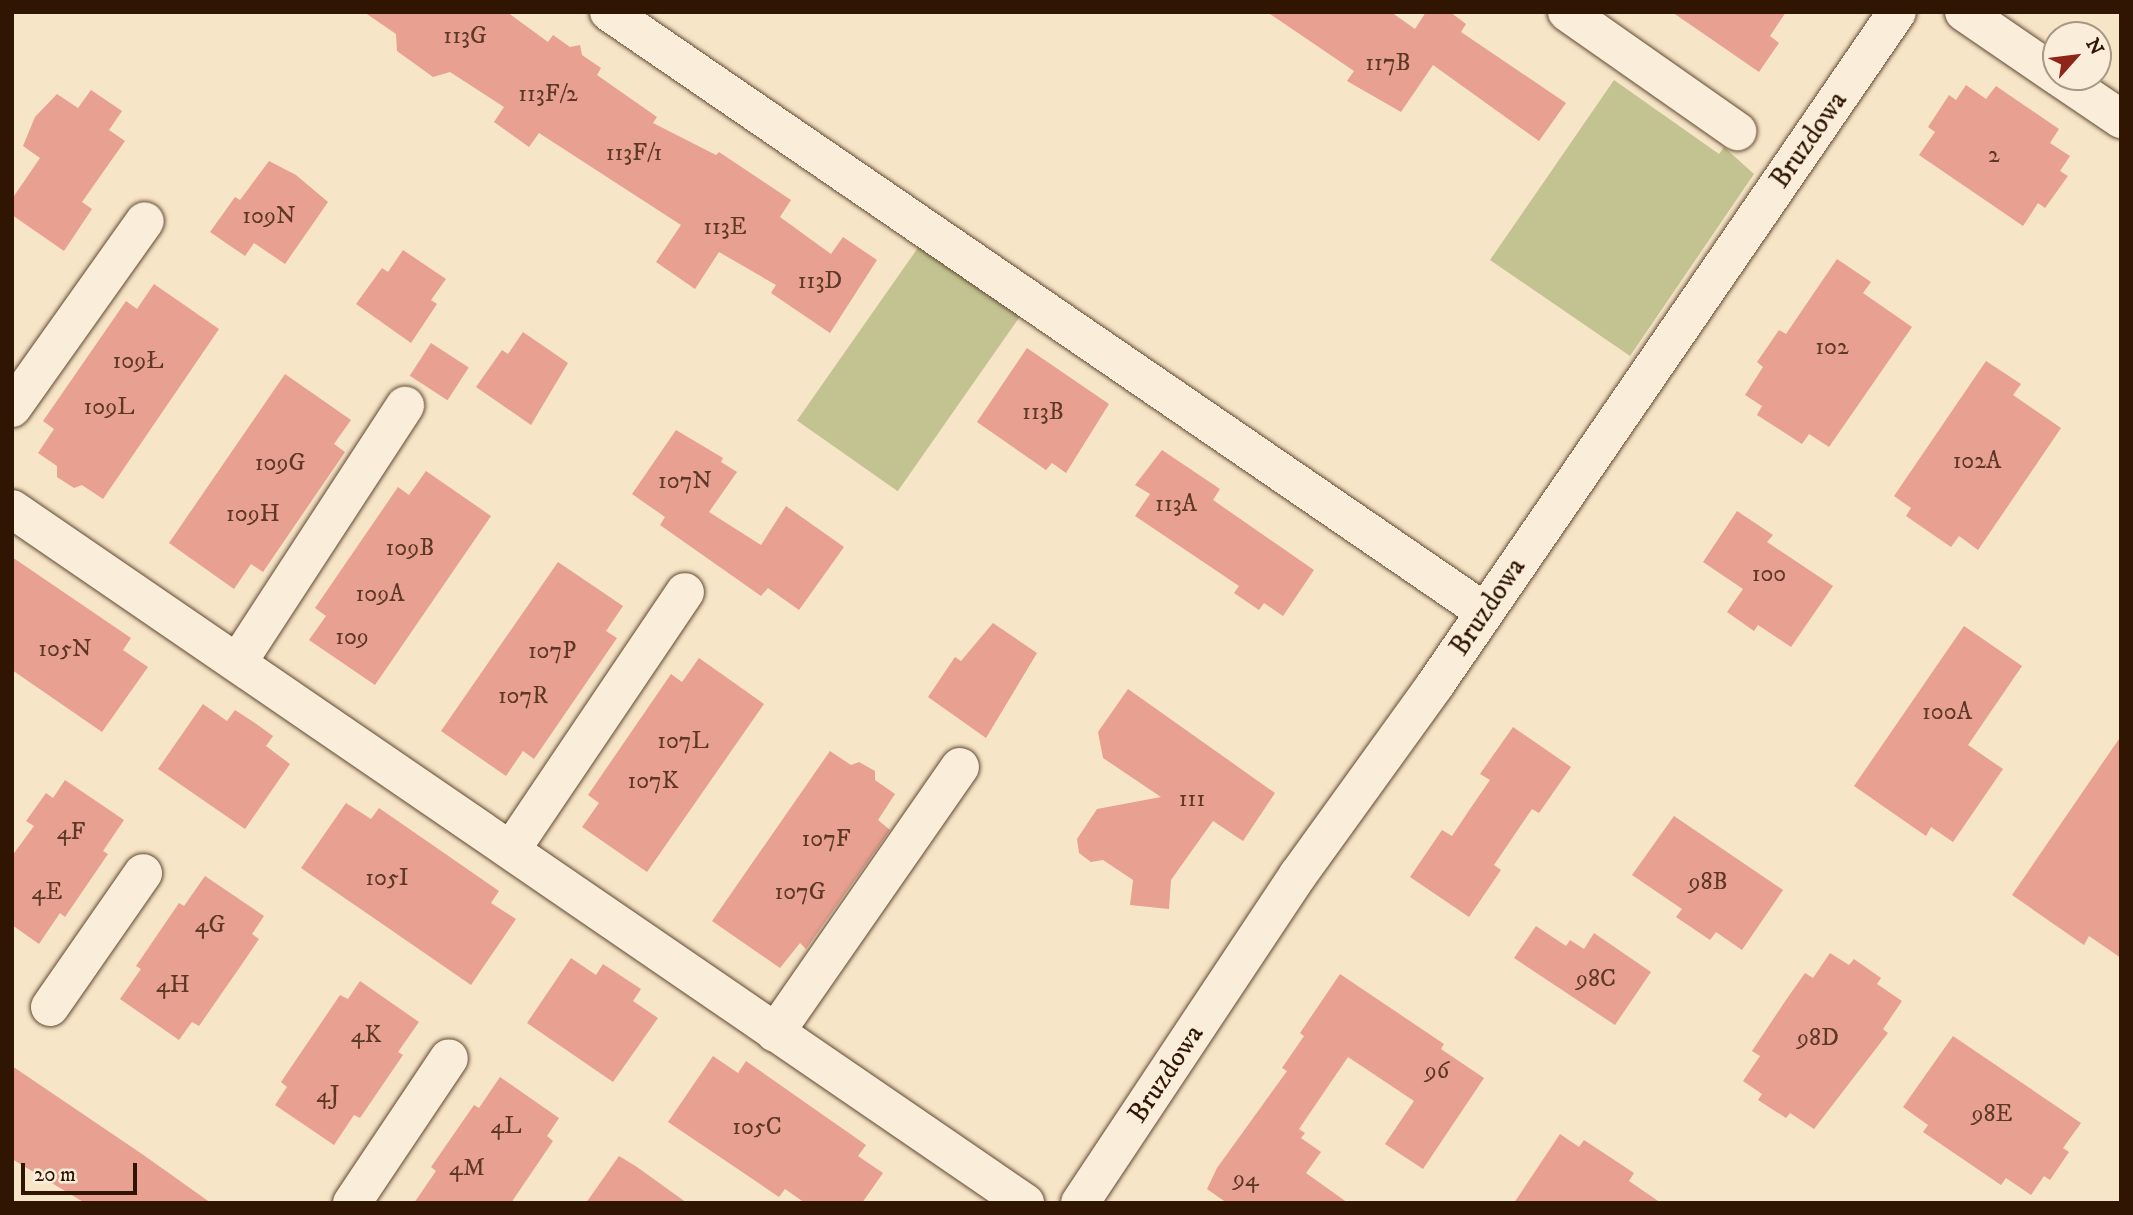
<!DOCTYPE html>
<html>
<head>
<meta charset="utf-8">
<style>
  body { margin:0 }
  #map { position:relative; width:2133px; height:1215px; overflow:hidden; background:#f7e5c7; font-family:"IM FELL DW Pica",serif }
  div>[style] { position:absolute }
  .green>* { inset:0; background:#c3c391; transform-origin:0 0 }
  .building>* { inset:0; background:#e8a090; transform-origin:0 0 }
  .roads { filter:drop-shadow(0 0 2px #614933) drop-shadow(0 0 2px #614933) }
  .street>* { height:38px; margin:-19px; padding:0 19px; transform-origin:19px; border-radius:19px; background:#faeedb }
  span { translate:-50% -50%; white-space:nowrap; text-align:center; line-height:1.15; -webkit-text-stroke:6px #faeedb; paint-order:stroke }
  .number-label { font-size:24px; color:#5d3826 }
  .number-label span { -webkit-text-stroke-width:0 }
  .street-label { font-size:28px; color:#2f1502 }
  .frame { position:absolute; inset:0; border:14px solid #2f1502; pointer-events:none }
  .north { position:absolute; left:2042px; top:21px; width:70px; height:70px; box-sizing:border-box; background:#faeedb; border:2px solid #a99784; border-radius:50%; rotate:62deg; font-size:19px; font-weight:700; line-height:28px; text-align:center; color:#2f1502 }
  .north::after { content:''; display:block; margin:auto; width:24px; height:32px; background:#8f2418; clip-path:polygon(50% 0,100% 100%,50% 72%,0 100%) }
  .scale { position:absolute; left:21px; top:1163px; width:116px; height:32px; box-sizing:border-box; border:4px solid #2f1502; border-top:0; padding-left:9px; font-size:21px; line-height:24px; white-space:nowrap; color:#2f1502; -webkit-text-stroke:5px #faeedb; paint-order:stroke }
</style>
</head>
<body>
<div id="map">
  <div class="green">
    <i style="clip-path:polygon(1614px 80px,1719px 154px,1724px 147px,1754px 174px,1630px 356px,1490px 260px)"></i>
    <i style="left:922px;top:242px;width:123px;height:218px;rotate:35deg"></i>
  </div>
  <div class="building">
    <i style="clip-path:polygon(364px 12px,507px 12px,548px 42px,553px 35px,570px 47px,580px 45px,582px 55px,601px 68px,597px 75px,657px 117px,653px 123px,716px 155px,719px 152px,791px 200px,780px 217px,831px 254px,843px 237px,877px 260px,830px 333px,771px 293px,776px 285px,719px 252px,695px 289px,656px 262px,681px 225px,539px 133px,529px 147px,494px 122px,504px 107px,450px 72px,433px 77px,397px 51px,396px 34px)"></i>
    <i style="clip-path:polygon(1267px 12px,1391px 12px,1415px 29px,1426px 12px,1450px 12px,1466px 24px,1461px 32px,1566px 103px,1539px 141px,1433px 65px,1401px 112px,1347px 81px,1354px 71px)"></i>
    <i style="clip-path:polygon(1672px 12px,1786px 12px,1770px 36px,1779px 43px,1759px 72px)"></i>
    <i style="clip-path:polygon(1966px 85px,1986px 99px,1996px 86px,2059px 129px,2050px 143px,2070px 156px,2060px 171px,2068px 176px,2045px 208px,2038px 203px,2023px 226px,1919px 155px,1935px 132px,1928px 127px,1949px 95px,1956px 100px)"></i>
    <i style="clip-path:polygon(91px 90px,122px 111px,109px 130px,125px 141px,82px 202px,92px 209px,64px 251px,12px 215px,12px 199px,40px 158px,23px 146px,35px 117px,57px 94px,78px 108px)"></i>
    <i style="clip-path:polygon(269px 161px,296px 175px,328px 202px,285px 264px,254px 243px,245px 256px,210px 232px,235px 197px,240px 200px)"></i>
    <i style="clip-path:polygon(403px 250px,446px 279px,431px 300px,437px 304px,411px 343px,356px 304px,382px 268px,388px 272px)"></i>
    <i style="clip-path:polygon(1837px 259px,1871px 282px,1863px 293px,1912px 327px,1829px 447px,1809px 434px,1802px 444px,1757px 415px,1762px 406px,1745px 395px,1763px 367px,1757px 362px,1779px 330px,1786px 334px)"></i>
    <i style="clip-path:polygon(154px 284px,219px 329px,103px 499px,82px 485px,74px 488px,57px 477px,57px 466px,38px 453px,54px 429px,43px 421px,126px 301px,137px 309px)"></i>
    <i style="clip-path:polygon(523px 332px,568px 363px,531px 425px,476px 387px,502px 350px,508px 354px)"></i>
    <i style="left:431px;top:343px;width:45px;height:39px;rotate:33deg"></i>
    <i style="clip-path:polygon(1027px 348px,1109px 404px,1066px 473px,1052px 463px,1046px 470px,977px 422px)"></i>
    <i style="clip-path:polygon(1986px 361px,2021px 384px,2013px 395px,2061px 428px,1978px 550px,1959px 536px,1951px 547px,1906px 516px,1911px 508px,1894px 496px)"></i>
    <i style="clip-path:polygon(285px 374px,351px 420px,334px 444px,345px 452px,263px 572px,251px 564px,234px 589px,169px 543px)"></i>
    <i style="clip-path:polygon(676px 430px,723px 458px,721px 462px,737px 472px,709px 512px,761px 545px,786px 506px,844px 547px,799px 610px,768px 588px,761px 596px,660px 525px,665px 517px,632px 494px)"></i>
    <i style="clip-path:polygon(1162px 450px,1220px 489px,1213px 500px,1314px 570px,1283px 616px,1264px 603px,1259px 610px,1234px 593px,1239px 586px,1135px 516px,1150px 494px,1135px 485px)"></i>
    <i style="clip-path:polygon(426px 471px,491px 516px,375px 685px,309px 640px,326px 616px,315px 608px,398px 487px,409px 495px)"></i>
    <i style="clip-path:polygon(1737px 511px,1773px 535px,1767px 542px,1833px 586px,1791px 647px,1758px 625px,1754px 631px,1727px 612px,1743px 589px,1703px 562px)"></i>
    <i style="clip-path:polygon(12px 557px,131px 638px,123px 650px,148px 667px,102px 732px,12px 670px)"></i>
    <i style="clip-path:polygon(558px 562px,623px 606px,606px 631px,617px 638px,534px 759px,523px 751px,506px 776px,441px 731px)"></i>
    <i style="clip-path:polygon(993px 623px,1037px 653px,986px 738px,928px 697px,955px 657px,961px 661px)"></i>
    <i style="clip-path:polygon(1964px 626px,2022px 666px,1968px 745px,2003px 769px,1953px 842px,1931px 827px,1926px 836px,1854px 786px)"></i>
    <i style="clip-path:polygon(699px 658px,764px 704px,647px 872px,582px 827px,599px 803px,588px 795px,671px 674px,682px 682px)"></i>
    <i style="clip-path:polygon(1128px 689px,1275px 793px,1243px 841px,1213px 821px,1171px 880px,1169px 909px,1130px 905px,1133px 880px,1103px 860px,1091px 862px,1079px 853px,1077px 839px,1097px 809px,1161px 797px,1103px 758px,1098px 732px)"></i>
    <i style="clip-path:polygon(203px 704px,227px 721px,235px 710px,255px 723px,273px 736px,266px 746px,290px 764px,245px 829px,158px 769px)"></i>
    <i style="clip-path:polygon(1513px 727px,1571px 767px,1539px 813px,1532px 809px,1494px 865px,1501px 870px,1469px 917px,1410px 877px,1442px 830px,1452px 836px,1470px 809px,1490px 780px,1480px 774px)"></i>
    <i style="clip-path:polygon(2121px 736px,2121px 958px,2089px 936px,2084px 945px,2012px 895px)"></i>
    <i style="clip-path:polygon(830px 751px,851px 765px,859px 762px,875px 771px,875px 780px,895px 794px,878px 820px,890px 830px,806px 949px,800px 943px,780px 968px,712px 921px)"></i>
    <i style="clip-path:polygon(65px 780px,124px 820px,103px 851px,108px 854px,65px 917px,60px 913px,39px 944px,12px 925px,12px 856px,34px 826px,26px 821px,46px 793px,53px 798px)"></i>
    <i style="clip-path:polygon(346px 803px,371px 819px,379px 808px,499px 891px,491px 903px,516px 919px,471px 985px,301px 868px)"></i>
    <i style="clip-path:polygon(1674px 816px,1783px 890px,1742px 950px,1716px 932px,1710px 940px,1676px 917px,1682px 909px,1632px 875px)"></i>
    <i style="clip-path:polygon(205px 876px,264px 916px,252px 934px,259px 939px,240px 967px,199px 1026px,192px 1022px,179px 1040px,120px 999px,141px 969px,136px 966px,179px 903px,184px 906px)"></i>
    <i style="clip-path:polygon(1536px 926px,1566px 946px,1570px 940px,1584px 949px,1594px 933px,1651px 972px,1615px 1025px,1514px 958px)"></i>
    <i style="clip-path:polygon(1830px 953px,1849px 965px,1854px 959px,1881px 978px,1877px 984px,1902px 1001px,1883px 1029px,1888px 1033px,1814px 1129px,1790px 1113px,1786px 1118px,1758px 1100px,1762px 1094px,1743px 1081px,1760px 1056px,1752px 1051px,1786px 1000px,1805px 973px,1813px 978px)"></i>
    <i style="clip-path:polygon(571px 958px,596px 975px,603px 964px,641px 989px,633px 1001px,658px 1018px,613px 1082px,527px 1023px)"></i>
    <i style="clip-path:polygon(1340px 974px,1444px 1044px,1441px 1049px,1484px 1078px,1423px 1169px,1385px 1144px,1414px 1101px,1348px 1057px,1299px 1129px,1305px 1133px,1301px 1138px,1321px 1152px,1306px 1173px,1348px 1203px,1227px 1203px,1207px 1189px,1217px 1168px,1287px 1071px,1282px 1068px,1304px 1036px,1300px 1033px)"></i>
    <i style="clip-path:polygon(360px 981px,419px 1022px,398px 1052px,403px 1055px,360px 1118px,354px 1115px,334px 1145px,275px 1105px,287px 1087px,281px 1082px,340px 995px,348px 999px)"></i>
    <i style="clip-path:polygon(1953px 1036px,2081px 1123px,2063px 1148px,2069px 1152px,2050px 1180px,2044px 1176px,2031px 1195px,2006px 1178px,2001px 1185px,1923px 1132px,1928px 1125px,1903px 1107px)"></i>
    <i style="clip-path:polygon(713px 1056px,738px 1073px,746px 1061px,866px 1145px,858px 1156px,883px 1173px,862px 1203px,805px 1203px,785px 1189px,779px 1197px,668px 1122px)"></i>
    <i style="clip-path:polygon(12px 1066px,142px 1154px,211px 1203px,85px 1203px,12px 1159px)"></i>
    <i style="clip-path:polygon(500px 1077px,559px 1118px,547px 1136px,553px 1141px,511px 1203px,414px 1203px,436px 1171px,431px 1167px,474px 1105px,479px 1108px)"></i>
    <i style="clip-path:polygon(1560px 1134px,1579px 1147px,1584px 1140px,1634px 1173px,1629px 1181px,1661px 1203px,1514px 1203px)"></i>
    <i style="clip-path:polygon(619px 1156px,637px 1167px,687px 1203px,586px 1203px)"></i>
  </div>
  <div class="roads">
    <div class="street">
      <i style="left:609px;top:12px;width:1062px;rotate:34.41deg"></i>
      <i style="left:1567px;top:12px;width:208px;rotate:35deg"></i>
      <i style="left:1964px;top:12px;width:112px;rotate:34.4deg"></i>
      <i style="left:2059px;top:77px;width:75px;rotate:34.1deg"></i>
      <i style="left:12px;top:408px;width:229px;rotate:-54.6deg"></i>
      <i style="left:12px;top:509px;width:1228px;rotate:34.41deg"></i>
      <i style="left:238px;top:662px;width:306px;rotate:-56.9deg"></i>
      <i style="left:511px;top:850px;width:311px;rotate:-56deg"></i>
      <i style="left:50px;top:1007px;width:163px;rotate:-55.2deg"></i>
      <i style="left:775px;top:1033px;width:324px;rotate:-55.2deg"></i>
      <i style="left:352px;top:1203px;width:174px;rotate:-56.2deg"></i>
      <i style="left:1080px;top:1203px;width:394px;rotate:-56.4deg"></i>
      <i style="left:1298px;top:875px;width:234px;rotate:-54.2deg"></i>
      <i style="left:1435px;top:685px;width:816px;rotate:-55.53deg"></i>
    </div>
  </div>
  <div class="number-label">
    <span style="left:465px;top:37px">113G</span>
    <span style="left:1388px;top:64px">117B</span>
    <span style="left:548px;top:95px">113F/2</span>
    <span style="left:634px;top:154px">113F/1</span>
    <span style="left:1994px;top:156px">2</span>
    <span style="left:269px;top:217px">109N</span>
    <span style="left:725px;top:228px">113E</span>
    <span style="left:820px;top:282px">113D</span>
    <span style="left:1832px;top:348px">102</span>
    <span style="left:138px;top:362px">109Ł</span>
    <span style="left:109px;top:408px">109L</span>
    <span style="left:1043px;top:413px">113B</span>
    <span style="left:1977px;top:462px">102A</span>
    <span style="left:280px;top:464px">109G</span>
    <span style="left:685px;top:482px">107N</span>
    <span style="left:1176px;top:505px">113A</span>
    <span style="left:253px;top:515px">109H</span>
    <span style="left:410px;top:549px">109B</span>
    <span style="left:1769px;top:575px">100</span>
    <span style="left:380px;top:595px">109A</span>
    <span style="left:352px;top:638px">109</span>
    <span style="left:65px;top:650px">105N</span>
    <span style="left:552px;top:652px">107P</span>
    <span style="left:523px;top:697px">107R</span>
    <span style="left:1947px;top:713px">100A</span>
    <span style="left:683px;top:742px">107L</span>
    <span style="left:653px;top:782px">107K</span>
    <span style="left:1192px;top:800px">111</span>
    <span style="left:71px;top:833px">4F</span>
    <span style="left:826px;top:840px">107F</span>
    <span style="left:387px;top:879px">105I</span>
    <span style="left:1708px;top:883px">98B</span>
    <span style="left:47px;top:893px">4E</span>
    <span style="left:800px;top:893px">107G</span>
    <span style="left:210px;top:926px">4G</span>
    <span style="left:1596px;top:980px">98C</span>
    <span style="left:173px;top:986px">4H</span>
    <span style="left:366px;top:1036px">4K</span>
    <span style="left:1818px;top:1039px">98D</span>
    <span style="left:1437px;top:1072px">96</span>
    <span style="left:328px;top:1096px">4J</span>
    <span style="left:1992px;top:1115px">98E</span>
    <span style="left:506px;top:1127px">4L</span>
    <span style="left:757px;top:1128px">105C</span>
    <span style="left:467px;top:1169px">4M</span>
    <span style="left:1246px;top:1180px">94</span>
  </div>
  <div class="street-label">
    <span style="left:1809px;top:140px;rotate:-55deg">Bruzdowa</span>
    <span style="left:1488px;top:607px;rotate:-56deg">Bruzdowa</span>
    <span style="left:1166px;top:1074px;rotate:-56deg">Bruzdowa</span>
  </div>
  <div class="frame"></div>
  <div class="north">N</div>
  <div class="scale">20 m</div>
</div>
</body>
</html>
